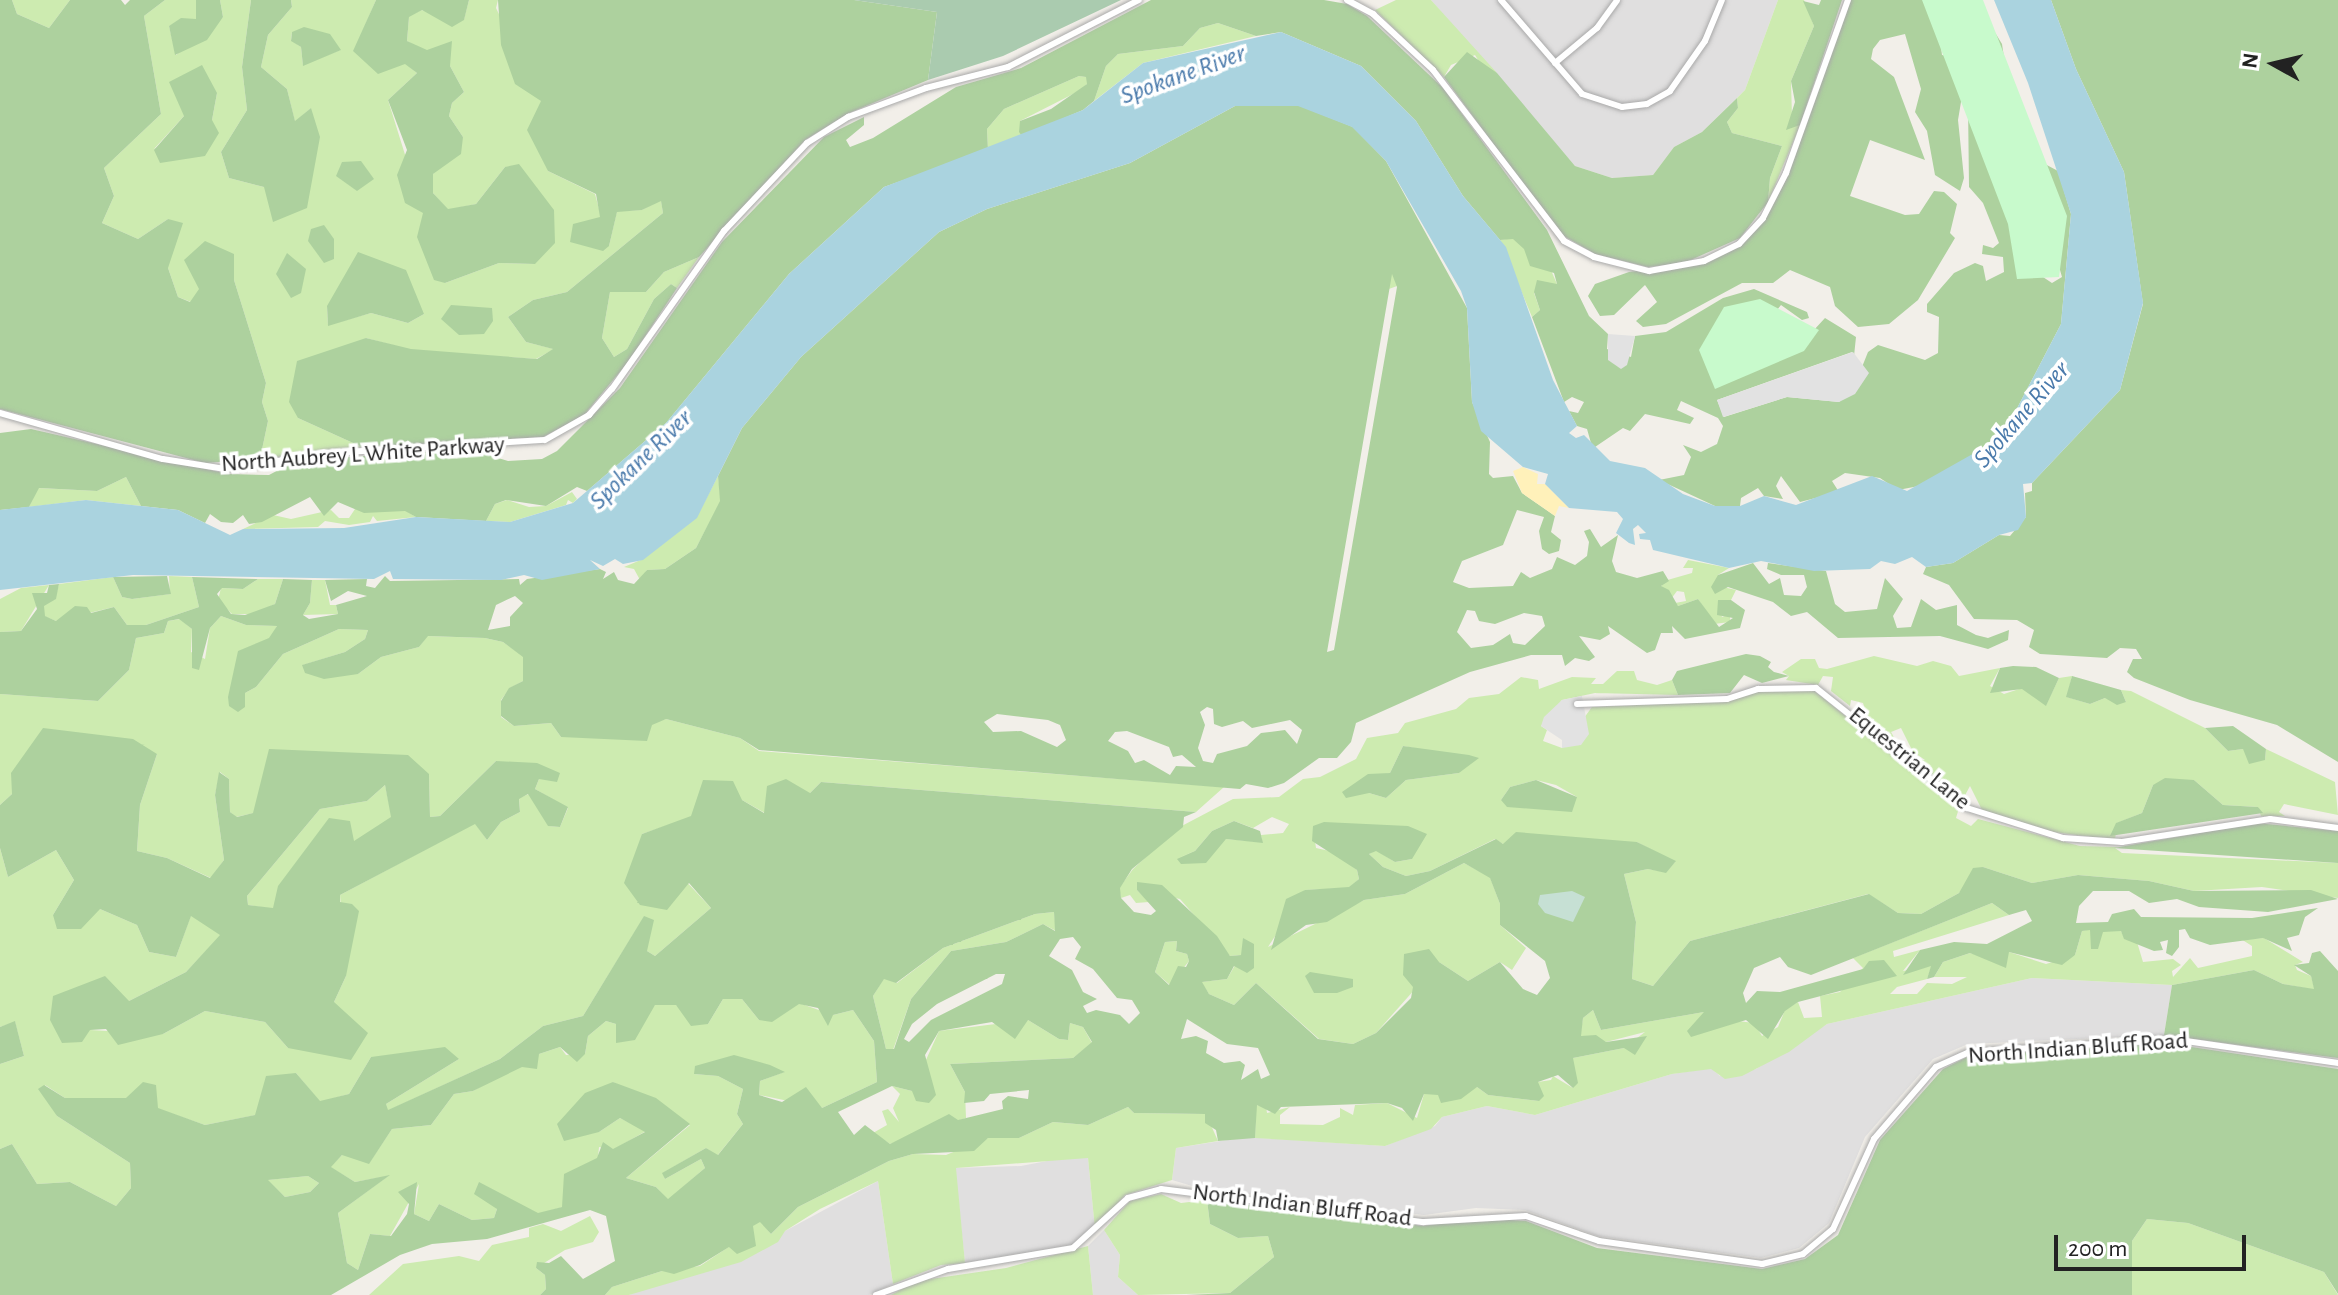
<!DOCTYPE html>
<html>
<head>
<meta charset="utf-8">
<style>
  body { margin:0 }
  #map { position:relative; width:2338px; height:1295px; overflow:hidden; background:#f2efe9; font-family:"Alegreya Sans",sans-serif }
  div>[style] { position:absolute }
  .residential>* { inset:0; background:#e0dfdf }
  .grass>* { inset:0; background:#cdebb0; transform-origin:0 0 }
  .forest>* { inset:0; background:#add19e }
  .wetland>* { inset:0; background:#c6e0d4 }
  .sand>* { inset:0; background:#fff1ba }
  .cemetery>* { inset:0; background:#aacbaf }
  .park>* { inset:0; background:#c8facc }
  .parking>* { inset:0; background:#e2e2e2 }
  .water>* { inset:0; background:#aad3df }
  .roads { filter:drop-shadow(0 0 2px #a9a9a9) drop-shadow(0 0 2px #a9a9a9) }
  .minor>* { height:6px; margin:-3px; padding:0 3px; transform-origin:3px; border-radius:3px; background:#fff }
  span { translate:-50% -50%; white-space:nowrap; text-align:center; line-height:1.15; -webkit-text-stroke:7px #fff; paint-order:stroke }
  .street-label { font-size:24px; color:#222 }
  .water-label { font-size:26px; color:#4a7aab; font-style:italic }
  .north { position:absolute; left:2234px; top:24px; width:80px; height:80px; -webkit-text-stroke:6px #fff; paint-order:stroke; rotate:278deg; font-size:22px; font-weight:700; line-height:32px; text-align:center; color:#222 }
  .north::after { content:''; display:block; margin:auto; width:28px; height:36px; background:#222; clip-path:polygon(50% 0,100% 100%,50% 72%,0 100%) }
  .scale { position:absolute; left:2054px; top:1235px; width:192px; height:36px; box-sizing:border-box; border:4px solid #222; border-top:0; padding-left:10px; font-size:24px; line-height:28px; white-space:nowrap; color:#222; -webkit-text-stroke:6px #fff; paint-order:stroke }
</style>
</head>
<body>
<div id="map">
  <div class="residential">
    <i style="clip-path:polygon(1431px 0,1778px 0,1745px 90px,1702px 132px,1674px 147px,1653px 175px,1612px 178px,1575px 166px)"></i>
    <i style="clip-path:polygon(2032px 978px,2172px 985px,2164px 1035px,1968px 1044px,1933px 1059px,1865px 1137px,1829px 1223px,1799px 1248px,1761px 1258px,1598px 1236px,1525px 1210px,1476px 1208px,1424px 1215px,1199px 1188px,1172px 1180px,1176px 1148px,1246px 1137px,1385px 1146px,1435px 1126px,1442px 1117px,1487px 1106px,1535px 1115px,1672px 1074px,1711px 1068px,1720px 1076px,1756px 1069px,1827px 1024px)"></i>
    <i style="clip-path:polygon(1078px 1155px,1088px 1158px,1095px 1229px,1078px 1244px,965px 1263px,955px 1168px,1021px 1166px)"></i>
    <i style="clip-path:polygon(878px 1181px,893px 1284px,869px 1295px,629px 1295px,785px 1231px)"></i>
    <i style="clip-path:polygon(1104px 1230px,1120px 1255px,1118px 1277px,1138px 1295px,1093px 1295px,1088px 1246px)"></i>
  </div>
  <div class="grass">
    <i style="clip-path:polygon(12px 0,70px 0,49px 28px,17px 14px)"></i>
    <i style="clip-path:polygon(evenodd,165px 0,196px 0,197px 19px,169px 26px,176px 55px,223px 17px,220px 0,251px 0,242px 67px,247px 110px,221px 152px,229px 178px,264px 187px,311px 108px,295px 122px,287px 89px,261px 67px,268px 35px,292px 7px,291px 0,376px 0,354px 51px,405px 63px,417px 73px,388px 100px,445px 283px,499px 263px,535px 264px,505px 167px,476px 204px,448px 210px,433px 193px,433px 174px,463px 137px,449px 116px,452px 103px,464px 92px,450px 66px,407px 41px,409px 16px,421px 10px,464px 19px,469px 0,498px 0,496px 8px,541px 101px,548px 171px,595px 194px,609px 246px,617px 211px,642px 210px,661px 200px,663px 213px,567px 292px,533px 300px,508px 317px,526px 342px,554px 349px,536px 359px,411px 350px,366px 338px,298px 418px,362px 447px,260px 459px,268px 421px,262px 402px,266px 383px,234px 280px,234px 254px,191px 302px,178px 297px,168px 268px,168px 219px,138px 239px,102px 223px,114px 196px,104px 168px,161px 114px,144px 16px,165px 0,292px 32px,340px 50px,303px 65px,301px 47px,291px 40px,292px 32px,165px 0,217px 93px,212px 120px,154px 149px,184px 116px,217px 93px,165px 0,327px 306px,424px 314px,408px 323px,371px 313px,328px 325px,327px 306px)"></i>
    <i style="clip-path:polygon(1396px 0,1431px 0,1497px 73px,1483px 68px,1475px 55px,1451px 65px,1444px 77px,1375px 10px)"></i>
    <i style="clip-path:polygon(1778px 0,1804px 0,1814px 26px,1791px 81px,1792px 117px,1800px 125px,1768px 202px,1770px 178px,1782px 146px,1732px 133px,1727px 122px,1738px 108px,1737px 98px,1745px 90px)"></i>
    <i style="clip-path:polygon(1218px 23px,1256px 36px,1143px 63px,1094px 101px,1106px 66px,1118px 54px,1183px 46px,1200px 28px)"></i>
    <i style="clip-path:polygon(1079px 76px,1087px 77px,1087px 84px,1079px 91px,1020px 121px,1022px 136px,988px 150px,987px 129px,1004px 109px)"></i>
    <i style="clip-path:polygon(1513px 238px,1550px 268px,1557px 284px,1534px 293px,1540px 310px,1532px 317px,1500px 240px)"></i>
    <i style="clip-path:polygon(699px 257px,677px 288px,671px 284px,654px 299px,627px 349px,614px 357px,602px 338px,610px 292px,646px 292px,664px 272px)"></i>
    <i style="left:1392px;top:272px;width:15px;height:386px;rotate:70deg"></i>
    <i style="clip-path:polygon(718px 476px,721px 501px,696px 548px,665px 569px,647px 570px,640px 580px,634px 569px,624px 567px,643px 559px,696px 518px)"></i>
    <i style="clip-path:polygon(126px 477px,141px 506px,86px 500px,29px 507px,38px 488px,97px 491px)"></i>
    <i style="clip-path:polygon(572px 492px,577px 499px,573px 503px,568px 500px,566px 505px,510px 522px,486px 521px,495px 504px,507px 500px,529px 507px,546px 506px)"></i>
    <i style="clip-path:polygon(355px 509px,406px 511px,416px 517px,377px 521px,373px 516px,370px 522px,349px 525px,325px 521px,318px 527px,243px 529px,273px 515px,291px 519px,331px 510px,339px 518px,349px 518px)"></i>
    <i style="clip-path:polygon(1688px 560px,1729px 568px,1718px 575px,1723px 587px,1736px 590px,1731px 600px,1718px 600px,1722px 617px,1730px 614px,1730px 622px,1714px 624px,1698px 599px,1678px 606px,1675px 603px,1686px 601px,1684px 592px,1677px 591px,1671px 599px,1661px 587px,1664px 581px,1692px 573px,1693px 568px,1683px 568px)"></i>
    <i style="clip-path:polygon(169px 576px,192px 577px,199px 607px,146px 625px,127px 625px,114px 607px,56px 621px,44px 616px,44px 605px,55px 599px,59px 584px,113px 577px,122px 597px,132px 599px,170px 594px)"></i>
    <i style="clip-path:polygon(258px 579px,283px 579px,275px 604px,254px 614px,232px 614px,218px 600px,221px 588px,243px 589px)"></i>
    <i style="clip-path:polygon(312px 580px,325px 580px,330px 605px,336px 605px,338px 614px,303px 615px,310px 603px)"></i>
    <i style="clip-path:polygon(49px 585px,21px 631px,0 632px,0 599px,21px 588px)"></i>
    <i style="clip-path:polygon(221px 616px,246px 625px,277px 626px,245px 693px,256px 687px,283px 654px,339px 629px,368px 630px,365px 639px,345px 652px,303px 665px,358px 674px,381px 657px,419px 647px,427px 636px,485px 638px,503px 642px,523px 656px,523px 681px,510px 688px,501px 700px,501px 717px,514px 726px,551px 723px,561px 737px,594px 736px,666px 719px,740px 738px,759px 751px,1224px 787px,1196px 812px,821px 782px,810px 793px,765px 813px,742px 800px,642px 834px,711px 908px,655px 956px,647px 951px,644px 917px,583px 1016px,543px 1026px,500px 1059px,387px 1111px,386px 1104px,459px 1059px,371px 1057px,349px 1094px,320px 1102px,296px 1073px,256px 1115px,205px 1125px,126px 1098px,65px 1098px,45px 1085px,57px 1116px,130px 1163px,131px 1188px,116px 1206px,70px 1182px,37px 1184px,12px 1144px,0 1149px,0 1064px,24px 1056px,15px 1022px,0 1027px,0 848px,8px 877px,56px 850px,74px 880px,53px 915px,100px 909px,137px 925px,149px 952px,176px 957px,191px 915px,221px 935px,186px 972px,129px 1001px,90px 1030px,163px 1034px,205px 1011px,265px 1022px,288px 1048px,334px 1002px,346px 976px,340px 895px,475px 823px,487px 840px,501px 822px,520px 812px,519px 798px,529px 794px,549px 826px,560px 827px,568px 808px,535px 789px,539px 779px,496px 761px,440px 816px,430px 817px,429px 774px,236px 817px,230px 812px,229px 779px,220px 772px,215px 795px,224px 860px,211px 878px,167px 858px,137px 851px,140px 805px,157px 754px,12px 794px,0 805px,0 694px,98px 701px,129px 670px,136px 638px,164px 633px,168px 621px,180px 619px,192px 629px,191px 652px,205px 659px,210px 628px)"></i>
    <i style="clip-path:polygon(1874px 656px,1917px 666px,1933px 661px,1951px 666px,1959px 676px,2000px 668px,1990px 686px,2004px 694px,2022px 688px,2046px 705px,2059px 678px,2072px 676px,2067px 697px,2090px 704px,2105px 698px,2126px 702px,2121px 690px,2131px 691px,2205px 728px,2228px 751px,2243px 749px,2265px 760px,2266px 749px,2335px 782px,2338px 815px,2284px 804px,2279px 812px,2285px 816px,2261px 816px,2258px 807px,2223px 805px,2194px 780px,2153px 785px,2142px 813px,2117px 823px,2115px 840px,2046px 831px,1983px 812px,1970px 786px,1963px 799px,1915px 761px,1925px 760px,1913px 752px,1901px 728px,1891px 732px,1902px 751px,1869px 723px,1863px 703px,1851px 700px,1850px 706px,1831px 691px,1833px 677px,1823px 676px,1818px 685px,1786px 680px,1789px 676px,1782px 672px,1801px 659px,1815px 659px,1819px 668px,1827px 669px)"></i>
    <i style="clip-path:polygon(evenodd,1617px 671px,1634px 671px,1637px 680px,1657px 685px,1672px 680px,1678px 695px,1595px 693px,1562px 700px,1541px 726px,1547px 730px,1543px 741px,1562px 748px,1592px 707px,1727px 701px,1760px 691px,1812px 689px,1959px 808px,1956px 818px,1971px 826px,1978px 819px,2080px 846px,2119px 847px,2115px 848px,2122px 853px,2338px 863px,2338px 898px,2262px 887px,2194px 891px,2149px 881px,2078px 875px,2032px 883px,1983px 867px,1959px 893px,1921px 914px,1898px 913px,1868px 894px,1690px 941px,1653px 986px,1632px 979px,1636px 922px,1624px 874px,1648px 869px,1666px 872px,1675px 862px,1637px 842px,1503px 844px,1495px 839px,1430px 871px,1406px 876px,1383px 867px,1369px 854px,1376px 850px,1395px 862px,1412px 859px,1313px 827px,1316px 848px,1334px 852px,1357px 870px,1359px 879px,1349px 888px,1305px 890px,1268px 947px,1364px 900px,1405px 894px,1464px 863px,1490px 877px,1500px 904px,1500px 925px,1526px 948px,1512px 970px,1500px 962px,1468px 981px,1439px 962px,1376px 1033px,1353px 1044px,1319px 1039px,1256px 983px,1234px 1005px,1209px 994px,1201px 982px,1227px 979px,1241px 955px,1230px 956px,1180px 899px,1137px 890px,1149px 902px,1136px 903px,1130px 895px,1121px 898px,1119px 888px,1133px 869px,1176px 829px,1233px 799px,1279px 797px,1303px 779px,1320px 777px,1356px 759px,1367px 738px,1398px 733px,1405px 723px,1456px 709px,1469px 698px,1499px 694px,1521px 677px,1538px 680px,1539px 689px,1572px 677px,1596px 678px,1591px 684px,1603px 684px,1617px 671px,1403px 746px,1457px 756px,1469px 755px,1459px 773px,1406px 780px,1386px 798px,1369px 793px,1378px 776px,1390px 773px,1403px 746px,1617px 671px,1536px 780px,1556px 785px,1577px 797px,1501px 800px,1510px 787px,1536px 780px,1617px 671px,1272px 817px,1289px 824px,1283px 833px,1261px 835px,1262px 842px,1226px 839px,1178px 858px,1195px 851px,1212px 831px,1234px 821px,1253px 828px,1272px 817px)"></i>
    <i style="clip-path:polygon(385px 785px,392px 817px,279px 898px,273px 909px,248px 905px,247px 896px,320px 809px,367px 801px)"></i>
    <i style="clip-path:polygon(1992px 903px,2009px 915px,1893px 951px,1894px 957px,1920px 950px,1903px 971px,1932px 965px,1927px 979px,1897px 987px,1890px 994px,1917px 994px,1927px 983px,1952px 984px,1967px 977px,1934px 977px,1943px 962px,1970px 953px,1996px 960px,2009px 952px,2046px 964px,2075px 955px,2082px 931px,2091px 929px,2121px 931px,2125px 939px,2137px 942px,2143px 962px,2173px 959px,2181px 965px,2172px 971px,2173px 977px,2190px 958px,2198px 968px,2252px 956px,2252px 946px,2241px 939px,2264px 938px,2303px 962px,2295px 965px,2297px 970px,2311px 976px,2315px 990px,2283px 984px,2254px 970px,2172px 985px,2032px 978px,1827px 1024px,1789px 1052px,1742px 1076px,1725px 1079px,1711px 1069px,1672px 1074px,1535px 1115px,1487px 1106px,1442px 1117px,1431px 1129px,1385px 1146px,1255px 1138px,1256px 1105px,1266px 1106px,1267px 1113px,1290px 1107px,1280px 1115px,1280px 1124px,1323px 1125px,1340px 1117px,1340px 1108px,1353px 1115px,1355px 1105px,1387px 1103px,1417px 1118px,1424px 1094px,1477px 1087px,1488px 1095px,1539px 1101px,1538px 1082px,1551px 1080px,1553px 1076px,1573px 1088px,1573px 1058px,1624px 1048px,1645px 1032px,1606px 1042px,1580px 1036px,1583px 1018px,1593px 1010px,1601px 1030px,1704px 1012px,1705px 1017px,1754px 1023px,1762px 1036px,1778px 1027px,1785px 1010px,1798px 1002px,1804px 1018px,1822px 1017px,1820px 996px,1840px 992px,1863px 968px,1853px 958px)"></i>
    <i style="clip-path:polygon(1054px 912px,1056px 931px,1043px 924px,1006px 942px,951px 951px,911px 999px,893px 1050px,886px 1049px,873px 996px,884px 978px,897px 983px,943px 948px,1035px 914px)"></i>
    <i style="clip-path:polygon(1177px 941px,1176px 951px,1187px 954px,1189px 961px,1170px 985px,1155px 972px,1165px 942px)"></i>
    <i style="clip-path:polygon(723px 999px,742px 999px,759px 1020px,799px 1003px,833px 1015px,853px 1010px,874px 1041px,877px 1082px,822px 1108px,759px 1095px,760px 1081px,784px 1072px,694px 1074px,718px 1076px,743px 1089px,737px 1114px,743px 1124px,717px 1156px,706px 1148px,663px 1173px,665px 1179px,701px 1159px,705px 1168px,668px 1200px,656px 1187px,626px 1178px,690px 1125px,613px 1082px,599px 1132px,620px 1118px,646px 1131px,613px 1150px,599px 1147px,598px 1158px,563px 1207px,538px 1214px,479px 1183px,497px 1209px,494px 1218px,472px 1220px,439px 1204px,429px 1221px,414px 1214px,419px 1184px,390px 1236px,370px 1234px,358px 1270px,347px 1263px,338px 1213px,388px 1176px,355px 1182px,330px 1167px,343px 1154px,369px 1163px,392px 1129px,431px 1125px,454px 1094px,473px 1091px,539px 1054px,560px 1047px,566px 1055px,585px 1054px,588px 1036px,606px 1021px,616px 1024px,655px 1005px,676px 1005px,708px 1024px)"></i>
    <i style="clip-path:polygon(1028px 1020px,1059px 1039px,1068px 1040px,1070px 1023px,1083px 1027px,1092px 1043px,1073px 1058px,950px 1064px,965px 1092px,966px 1118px,890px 1144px,873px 1133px,887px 1125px,882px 1111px,888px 1109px,899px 1122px,893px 1108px,900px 1094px,892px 1086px,912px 1091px,939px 1031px)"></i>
    <i style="clip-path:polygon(1128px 1107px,1134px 1113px,1206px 1114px,1218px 1141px,1176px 1148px,1172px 1180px,1125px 1195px,1095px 1229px,1088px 1158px,956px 1168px,965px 1263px,941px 1265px,893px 1284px,878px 1181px,820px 1209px,785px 1231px,778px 1242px,741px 1262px,629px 1295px,605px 1295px,612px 1287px,662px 1271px,700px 1266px,730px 1246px,755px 1246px,752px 1226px,760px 1221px,771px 1234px,798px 1207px,889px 1161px,913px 1154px,946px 1155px,988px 1138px,1019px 1138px,1053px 1122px,1088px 1125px)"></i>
    <i style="clip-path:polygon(308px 1176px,319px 1183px,310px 1192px,285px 1197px,267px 1180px)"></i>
    <i style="clip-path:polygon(1161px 1194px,1181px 1203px,1207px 1200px,1210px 1224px,1238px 1238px,1268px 1236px,1274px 1257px,1230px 1293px,1138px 1295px,1118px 1277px,1120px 1255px,1104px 1230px,1130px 1201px)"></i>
    <i style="clip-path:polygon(590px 1216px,599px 1232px,593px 1242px,565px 1250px,536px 1268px,545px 1275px,546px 1289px,540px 1295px,369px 1295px,403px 1264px,459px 1256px,479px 1261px,492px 1245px,529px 1237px,529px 1228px,543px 1224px,561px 1231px)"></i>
    <i style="clip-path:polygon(2147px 1219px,2188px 1223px,2324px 1272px,2338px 1295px,2132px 1295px,2132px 1241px)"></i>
    <i style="clip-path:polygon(1088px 1246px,1093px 1295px,891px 1295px,917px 1281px,1006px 1268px)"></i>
  </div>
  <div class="forest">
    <i style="clip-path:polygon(0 0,12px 0,17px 14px,49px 28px,70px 0,121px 0,125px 5px,130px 0,165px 0,144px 16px,161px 114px,104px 168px,114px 196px,102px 223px,138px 239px,168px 219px,183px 223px,168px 268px,178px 297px,190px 302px,199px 289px,184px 260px,205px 241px,234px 254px,234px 280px,266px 383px,262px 402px,268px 421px,260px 459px,205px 463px,0 409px)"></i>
    <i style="clip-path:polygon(196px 0,220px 0,223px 17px,207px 40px,175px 55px,169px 26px,181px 18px,196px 19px)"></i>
    <i style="clip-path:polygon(251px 0,291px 0,292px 7px,268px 35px,261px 67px,287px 89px,295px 121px,311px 108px,320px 137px,307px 208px,273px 222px,264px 187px,229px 178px,221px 152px,247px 110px,242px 67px)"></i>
    <i style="clip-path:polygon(376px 0,469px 0,464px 20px,452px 27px,422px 10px,409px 17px,407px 41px,427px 50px,452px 41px,450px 66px,464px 92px,452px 103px,449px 116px,463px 137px,461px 154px,433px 174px,433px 193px,448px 209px,476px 204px,505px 167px,519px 164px,554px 210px,555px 243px,535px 264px,499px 263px,445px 283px,434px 280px,417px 237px,423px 213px,405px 203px,397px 175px,407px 150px,388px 100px,417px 73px,405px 64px,378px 74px,353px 51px)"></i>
    <i style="clip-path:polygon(498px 0,854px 0,937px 12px,928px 80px,849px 113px,805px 140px,699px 257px,664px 272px,646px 292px,610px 292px,602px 338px,614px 357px,627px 349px,654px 299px,671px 284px,677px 288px,628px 362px,584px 415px,543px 437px,362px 447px,298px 418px,289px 402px,297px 361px,366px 338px,411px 349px,537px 359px,553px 349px,526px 342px,508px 317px,533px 300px,567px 292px,663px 213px,661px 201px,642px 210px,617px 212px,609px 246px,603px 251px,570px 242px,573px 224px,600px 217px,596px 194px,548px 171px,527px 130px,541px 101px,515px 84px,501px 45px)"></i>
    <i style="clip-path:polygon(1151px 0,1324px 0,1347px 4px,1367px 16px,1443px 88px,1547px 230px,1589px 316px,1608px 334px,1607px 349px,1631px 357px,1635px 336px,1666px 332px,1723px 298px,1754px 289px,1807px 312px,1809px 318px,1802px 320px,1781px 305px,1777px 310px,1813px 331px,1825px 318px,1856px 337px,1854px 356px,1852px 352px,1717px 400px,1724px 417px,1787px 397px,1839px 402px,1868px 373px,1862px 367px,1868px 352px,1878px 345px,1925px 360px,1938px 353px,1939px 317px,1927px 312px,1927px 304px,1954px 273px,1975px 263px,1983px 266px,1986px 281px,2004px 272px,2003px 257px,1982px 254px,1983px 245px,1993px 248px,1999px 243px,1983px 203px,1969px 187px,1968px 104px,2028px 267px,2052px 283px,2062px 277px,1991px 26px,2002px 44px,2005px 64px,2043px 163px,2058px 171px,2071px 214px,2061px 324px,2012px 418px,1985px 447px,1924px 485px,1898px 490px,1880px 478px,1845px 473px,1832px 481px,1839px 492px,1800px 502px,1781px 476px,1776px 486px,1783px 499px,1764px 496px,1758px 488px,1741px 498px,1740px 506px,1715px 506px,1659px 480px,1684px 475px,1691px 457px,1683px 445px,1701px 452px,1717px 444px,1723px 426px,1718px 418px,1681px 401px,1677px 410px,1694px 418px,1690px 424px,1645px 414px,1630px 431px,1623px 428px,1595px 447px,1591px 443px,1587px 429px,1577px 426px,1569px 411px,1578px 413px,1584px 402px,1572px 397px,1564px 402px,1532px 317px,1540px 310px,1534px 292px,1537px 280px,1557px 284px,1554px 273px,1530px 266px,1524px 249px,1513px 239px,1500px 240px,1463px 196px,1416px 121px,1361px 66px,1281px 32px,1256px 36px,1218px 23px,1200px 28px,1183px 46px,1118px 54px,1106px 66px,1094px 101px,1083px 110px,1022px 136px,1019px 132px,1020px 121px,1051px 109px,1087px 84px,1086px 77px,1079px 76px,1004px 109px,987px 129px,988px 150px,884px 187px,789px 274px,666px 423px,587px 491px,577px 487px,546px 506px,506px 500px,495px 504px,486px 521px,416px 517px,405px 511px,364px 513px,338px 502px,324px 516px,310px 497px,262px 522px,249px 524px,243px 515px,233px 523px,221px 522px,210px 514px,205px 523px,178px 510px,141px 506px,126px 477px,97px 491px,39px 488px,29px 507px,0 510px,0 433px,31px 429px,228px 474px,269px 475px,288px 465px,334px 458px,469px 449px,508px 461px,542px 459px,557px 451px,620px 388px,722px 242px,824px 137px,864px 117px,864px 125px,846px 140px,850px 147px,873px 138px,956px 87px,1021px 68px)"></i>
    <i style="clip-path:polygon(1821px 0,1842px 0,1800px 125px,1786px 130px,1795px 102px,1791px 81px,1814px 26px,1803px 1px,1819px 5px)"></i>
    <i style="clip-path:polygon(1849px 0,1935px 0,1942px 55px,1968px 60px,1958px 120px,1964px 178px,1960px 191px,1935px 175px,1927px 131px,1915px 112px,1921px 89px,1905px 34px,1880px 40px,1873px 49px,1871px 59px,1894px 77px,1925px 160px,1870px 140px,1850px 196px,1905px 215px,1919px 214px,1934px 191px,1944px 192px,1957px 204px,1950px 233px,1955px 238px,1918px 300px,1889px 324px,1858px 327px,1835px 306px,1830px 287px,1790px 270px,1773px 283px,1742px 283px,1666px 324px,1643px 327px,1636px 321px,1657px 302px,1645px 285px,1614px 315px,1600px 316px,1588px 296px,1595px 284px,1629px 272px,1704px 263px,1741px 246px,1765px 219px,1787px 178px)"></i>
    <i style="clip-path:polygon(2051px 0,2338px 0,2338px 762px,2277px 725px,2190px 700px,2134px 678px,2127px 672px,2133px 659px,2142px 659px,2136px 649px,2120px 648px,2107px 658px,2040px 654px,2029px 647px,2034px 630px,2017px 620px,1974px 619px,1949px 585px,1923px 574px,1926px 567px,1953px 563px,1999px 535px,2010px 536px,2026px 517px,2025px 493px,2032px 491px,2032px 483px,2120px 390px,2143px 304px,2124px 172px,2076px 69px)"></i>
    <i style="clip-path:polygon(304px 27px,330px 34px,341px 50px,303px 66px,301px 47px,291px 41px,292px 32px)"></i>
    <i style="clip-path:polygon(1467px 52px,1497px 73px,1575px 166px,1612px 178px,1653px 175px,1674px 147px,1702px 132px,1737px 98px,1738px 108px,1727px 122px,1732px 133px,1782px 146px,1770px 178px,1768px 202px,1740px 238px,1684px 263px,1648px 267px,1595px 254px,1564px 236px,1547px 217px,1444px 77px)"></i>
    <i style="clip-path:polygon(202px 65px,217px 93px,212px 120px,219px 133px,205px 156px,160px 163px,154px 150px,184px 116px,169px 82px)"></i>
    <i style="clip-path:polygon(evenodd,1298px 105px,1353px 127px,1386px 161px,1467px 308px,1472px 402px,1490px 442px,1489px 474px,1493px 478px,1513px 476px,1522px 493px,1555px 516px,1551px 532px,1561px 540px,1559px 551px,1549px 554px,1542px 549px,1539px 531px,1544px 517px,1517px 510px,1503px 545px,1462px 561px,1453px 582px,1469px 588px,1513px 586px,1521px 572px,1530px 578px,1552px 569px,1557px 557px,1575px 565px,1587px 556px,1589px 542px,1584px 531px,1590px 529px,1601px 547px,1618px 535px,1612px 561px,1616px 572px,1637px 578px,1663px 571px,1669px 581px,1661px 586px,1669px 590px,1678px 606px,1698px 599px,1719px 627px,1733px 618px,1717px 615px,1718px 600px,1731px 600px,1745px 610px,1740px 628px,1685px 639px,1672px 626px,1673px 633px,1661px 633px,1655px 650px,1647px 653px,1608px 626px,1610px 634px,1600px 640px,1579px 636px,1595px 657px,1589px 661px,1575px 658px,1565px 666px,1562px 655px,1531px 655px,1470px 672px,1356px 723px,1351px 742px,1337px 758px,1319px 758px,1284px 783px,1268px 788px,1246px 784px,1240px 789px,759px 750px,740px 738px,666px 719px,652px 725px,647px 741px,561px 737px,551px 723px,514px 726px,501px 716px,501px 701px,509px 688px,523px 681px,523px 657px,503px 642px,485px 638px,428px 636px,419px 647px,381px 657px,358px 674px,324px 679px,305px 673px,302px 665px,345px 652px,365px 639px,368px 630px,339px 629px,283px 654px,256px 687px,245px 693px,245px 707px,238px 712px,229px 706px,228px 697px,238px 651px,269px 638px,277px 626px,246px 625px,221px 616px,210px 628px,199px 670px,192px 668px,192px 629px,179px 619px,168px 621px,164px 633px,136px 638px,129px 670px,98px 701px,0 694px,0 632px,21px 631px,37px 609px,32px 593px,47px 593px,49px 585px,59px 584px,56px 599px,44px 606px,45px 616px,56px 621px,75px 606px,87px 607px,91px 613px,114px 607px,127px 625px,146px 625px,199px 607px,192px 577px,258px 579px,243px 589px,222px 588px,217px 594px,231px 614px,245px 615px,275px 604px,283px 579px,312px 580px,310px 603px,303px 615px,309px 619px,338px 614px,336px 605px,367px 596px,348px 591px,331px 601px,325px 580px,367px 579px,366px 586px,375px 588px,385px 576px,390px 581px,519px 579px,520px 585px,527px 579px,600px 569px,606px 572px,603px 579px,614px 572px,618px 580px,634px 584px,647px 570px,665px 569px,696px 548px,720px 501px,718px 476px,742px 428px,801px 357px,939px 232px,987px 209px,1130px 163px,1235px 106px,1298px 105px,1392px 274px,1397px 287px,1334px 650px,1327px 652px,1392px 274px,1298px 105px,515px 596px,523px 603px,510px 617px,510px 626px,488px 630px,496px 605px,515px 596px,1298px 105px,1467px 610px,1475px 611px,1479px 621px,1495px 624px,1524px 613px,1542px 616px,1545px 626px,1525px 645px,1513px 643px,1510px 634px,1493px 645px,1471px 648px,1457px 632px,1467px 610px,1298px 105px,1207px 707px,1213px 709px,1214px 724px,1222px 727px,1243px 721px,1252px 728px,1290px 720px,1302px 730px,1297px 744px,1285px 730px,1261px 733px,1247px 746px,1217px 754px,1213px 763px,1203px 761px,1198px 748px,1205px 725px,1200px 712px,1207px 707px,1298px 105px,997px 714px,1048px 720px,1060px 725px,1066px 740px,1057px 747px,1021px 731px,993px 732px,984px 722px,997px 714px,1298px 105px,1127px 731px,1169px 747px,1173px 757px,1182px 755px,1196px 767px,1176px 766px,1170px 775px,1144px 760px,1135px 763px,1128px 751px,1108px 741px,1115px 732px,1127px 731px)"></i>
    <i style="clip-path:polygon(361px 161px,374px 179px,357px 191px,336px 176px,342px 162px)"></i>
    <i style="clip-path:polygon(324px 225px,334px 239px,334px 259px,324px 263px,308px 241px,311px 229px)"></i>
    <i style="clip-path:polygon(358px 252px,406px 270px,424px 314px,408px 323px,371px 313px,328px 326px,327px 306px)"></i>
    <i style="clip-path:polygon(287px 253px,306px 269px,301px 293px,291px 298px,276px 274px)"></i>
    <i style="clip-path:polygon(451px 305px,492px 308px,493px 321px,484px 334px,459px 335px,441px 319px)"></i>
    <i style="clip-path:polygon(1753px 563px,1769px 584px,1780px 578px,1784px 595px,1801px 596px,1807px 587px,1804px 575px,1781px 575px,1767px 569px,1768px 563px,1826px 571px,1835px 604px,1845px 612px,1877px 609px,1885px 578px,1903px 599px,1893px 616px,1897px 628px,1911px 627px,1921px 599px,1936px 610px,1957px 605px,1957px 625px,1976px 635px,1988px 638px,2009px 630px,2008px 640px,1988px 649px,1940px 636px,1838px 638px,1807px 612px,1791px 616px,1773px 602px,1728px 587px,1715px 594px,1711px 587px,1718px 575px)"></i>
    <i style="clip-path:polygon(167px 576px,171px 594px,132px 599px,122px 597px,113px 577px)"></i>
    <i style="clip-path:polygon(1746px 654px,1760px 656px,1771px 662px,1768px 667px,1774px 672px,1789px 676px,1762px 683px,1744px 675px,1730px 693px,1678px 695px,1672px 680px,1677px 671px)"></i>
    <i style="clip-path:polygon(2013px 666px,2036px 667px,2059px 678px,2046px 706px,2022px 689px,1990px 693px,2000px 668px)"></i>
    <i style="clip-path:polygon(2072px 676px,2121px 690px,2126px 702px,2117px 705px,2105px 698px,2090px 704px,2066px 697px)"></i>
    <i style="clip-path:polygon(2233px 726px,2266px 749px,2265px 760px,2249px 764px,2243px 749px,2228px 751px,2205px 728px)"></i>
    <i style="clip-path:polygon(evenodd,43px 728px,133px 739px,157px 754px,140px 805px,137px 851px,167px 858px,210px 878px,224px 860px,215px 795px,219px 772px,229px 779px,230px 812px,237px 817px,253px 813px,269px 749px,408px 755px,429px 774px,430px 817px,440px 816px,496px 761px,537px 763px,560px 773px,557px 782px,539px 779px,535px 789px,568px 807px,560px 827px,548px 826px,528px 794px,519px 799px,520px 812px,501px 822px,487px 840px,475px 824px,340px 895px,340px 902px,352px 904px,359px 911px,346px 976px,334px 1002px,368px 1033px,351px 1060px,288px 1048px,265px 1022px,205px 1011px,163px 1034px,118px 1045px,106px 1029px,90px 1030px,82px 1042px,62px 1043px,50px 1020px,53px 996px,105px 976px,129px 1001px,186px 972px,220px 935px,191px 916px,176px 957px,149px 952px,137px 925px,100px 909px,81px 929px,57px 929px,53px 915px,74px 880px,56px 850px,8px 877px,0 848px,0 805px,12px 794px,11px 773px,43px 728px,385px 785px,391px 817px,354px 841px,350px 821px,329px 818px,278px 886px,273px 908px,248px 905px,247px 896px,320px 809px,367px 801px,385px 785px)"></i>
    <i style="clip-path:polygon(1403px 746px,1469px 755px,1479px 758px,1459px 773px,1406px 780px,1386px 798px,1369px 793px,1346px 798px,1342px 792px,1368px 774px,1390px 773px)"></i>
    <i style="clip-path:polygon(2165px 778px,2194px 780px,2223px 805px,2258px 807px,2263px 813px,2110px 836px,2116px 823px,2142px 813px,2153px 785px)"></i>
    <i style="clip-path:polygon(evenodd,786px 779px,810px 793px,821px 782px,1196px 812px,1184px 817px,1183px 827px,1132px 869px,1120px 888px,1121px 898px,1134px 912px,1151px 915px,1156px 911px,1137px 890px,1137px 882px,1162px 885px,1217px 936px,1230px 956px,1241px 955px,1243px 938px,1254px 944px,1254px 968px,1247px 973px,1234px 966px,1227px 979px,1202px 982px,1209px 994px,1234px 1005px,1256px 983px,1318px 1039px,1353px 1044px,1376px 1033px,1411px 998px,1413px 987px,1403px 975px,1404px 954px,1429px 949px,1439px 962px,1468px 981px,1500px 962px,1523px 989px,1537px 995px,1550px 978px,1545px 961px,1500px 925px,1500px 904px,1490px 878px,1464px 863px,1405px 894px,1364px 900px,1327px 922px,1306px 925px,1271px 950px,1286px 899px,1305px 890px,1349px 887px,1359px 879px,1357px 870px,1312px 841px,1313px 826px,1324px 822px,1408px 826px,1427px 834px,1412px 859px,1395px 862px,1376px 851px,1369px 854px,1383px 867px,1406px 876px,1430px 871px,1496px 839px,1503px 844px,1516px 832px,1637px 842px,1676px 861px,1666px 873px,1648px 869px,1624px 874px,1636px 922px,1632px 979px,1653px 986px,1690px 941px,1869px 894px,1898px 913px,1921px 914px,1959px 893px,1973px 868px,1983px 867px,2032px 883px,2078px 875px,2149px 881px,2194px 891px,2311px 890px,2338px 899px,2268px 912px,2199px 907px,2177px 899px,2149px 903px,2129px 891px,2093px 891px,2079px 906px,2076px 923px,2108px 922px,2112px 914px,2134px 909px,2141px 917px,2252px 918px,2318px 908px,2305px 917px,2299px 935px,2287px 938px,2292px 951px,2263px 938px,2210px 945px,2190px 938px,2185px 929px,2179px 930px,2179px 947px,2172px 956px,2166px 953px,2168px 940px,2160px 942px,2163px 950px,2154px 951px,2124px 939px,2121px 931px,2103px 932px,2098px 949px,2091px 949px,2090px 930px,2082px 931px,2075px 955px,2062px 965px,2009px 952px,2006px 968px,1970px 953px,1943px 962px,1934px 977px,1927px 979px,1931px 966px,1903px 975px,1920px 950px,1954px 942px,1987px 944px,2032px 921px,2026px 910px,2009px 915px,1992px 903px,1811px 975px,1788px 967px,1780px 957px,1754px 968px,1743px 993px,1746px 1003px,1757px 991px,1780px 992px,1863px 969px,1869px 961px,1884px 960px,1897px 976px,1798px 1002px,1785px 1011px,1768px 1039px,1746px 1020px,1691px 1037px,1687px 1031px,1704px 1012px,1601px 1030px,1593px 1010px,1583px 1018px,1581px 1036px,1596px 1035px,1606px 1042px,1647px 1036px,1635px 1055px,1624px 1048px,1573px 1058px,1578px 1083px,1573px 1088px,1558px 1075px,1538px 1082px,1544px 1096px,1539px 1101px,1488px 1095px,1477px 1087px,1461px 1099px,1441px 1103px,1438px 1095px,1424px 1094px,1413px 1121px,1402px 1108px,1387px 1103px,1281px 1107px,1275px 1114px,1257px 1105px,1255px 1138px,1218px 1141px,1216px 1130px,1205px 1123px,1205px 1114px,1134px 1113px,1128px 1107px,1088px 1125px,1053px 1122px,1019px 1138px,988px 1138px,974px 1151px,913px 1154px,889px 1161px,798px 1207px,771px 1234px,760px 1222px,753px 1226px,756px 1246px,737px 1254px,729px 1247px,700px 1265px,674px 1274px,662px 1271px,612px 1287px,605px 1295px,540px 1295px,546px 1289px,545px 1275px,536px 1268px,537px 1262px,549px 1263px,561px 1256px,583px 1279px,615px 1261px,606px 1216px,590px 1210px,487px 1239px,432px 1244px,400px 1255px,331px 1295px,0 1295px,0 1149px,12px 1144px,37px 1184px,70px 1182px,116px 1206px,131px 1188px,130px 1163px,57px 1116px,38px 1089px,44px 1085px,65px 1098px,126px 1098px,143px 1082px,156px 1085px,158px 1108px,205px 1125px,255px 1115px,266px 1076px,296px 1073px,320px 1101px,349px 1094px,371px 1057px,445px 1047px,459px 1059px,386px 1104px,388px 1110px,500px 1059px,543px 1026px,583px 1016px,644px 916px,654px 920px,647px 951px,655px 956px,711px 908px,689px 883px,667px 910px,640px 905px,624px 883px,642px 834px,691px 816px,703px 780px,733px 781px,742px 800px,764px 813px,767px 786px,786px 779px,1054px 912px,1055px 931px,1043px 924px,1006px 942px,951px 951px,911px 999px,894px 1049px,886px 1049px,873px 996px,884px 979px,896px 983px,943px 948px,1035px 914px,1054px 912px,786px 779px,1073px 937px,1081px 947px,1075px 959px,1093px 969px,1117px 998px,1132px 1000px,1140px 1013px,1129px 1024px,1120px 1015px,1096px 1010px,1087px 1013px,1083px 1006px,1097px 999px,1083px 992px,1072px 970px,1049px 956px,1060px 939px,1073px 937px,786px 779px,1177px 941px,1176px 951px,1187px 954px,1189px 961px,1186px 967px,1178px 966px,1169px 985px,1155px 972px,1165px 942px,1177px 941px,786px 779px,996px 974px,1005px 974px,1002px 984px,931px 1020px,909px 1042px,904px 1039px,912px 1024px,937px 1004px,996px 974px,786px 779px,723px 999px,742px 999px,759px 1020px,772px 1022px,799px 1004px,818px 1008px,828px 1026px,833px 1015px,853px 1010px,874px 1041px,877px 1082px,822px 1108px,806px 1087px,782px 1102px,759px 1095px,760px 1081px,785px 1072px,770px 1065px,734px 1055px,695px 1066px,694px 1074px,718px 1076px,743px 1089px,737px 1114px,743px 1124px,718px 1155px,706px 1148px,662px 1173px,665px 1179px,701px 1159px,705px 1168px,668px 1199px,656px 1187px,626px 1178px,690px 1124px,656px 1098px,613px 1082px,585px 1093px,557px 1124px,564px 1141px,599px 1132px,620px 1118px,645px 1132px,613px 1149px,603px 1142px,597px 1158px,564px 1174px,562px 1207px,538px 1213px,479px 1182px,474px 1194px,497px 1209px,494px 1218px,472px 1220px,439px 1204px,429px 1221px,414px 1214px,417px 1182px,398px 1192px,409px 1204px,407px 1214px,391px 1236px,370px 1234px,358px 1270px,347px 1263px,338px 1213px,390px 1175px,355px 1182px,331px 1167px,342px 1155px,369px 1164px,392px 1129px,431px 1125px,454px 1094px,473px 1091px,522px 1067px,537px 1069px,539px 1054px,560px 1047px,577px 1062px,585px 1054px,588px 1036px,606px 1021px,616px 1024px,616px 1043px,635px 1040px,655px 1005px,676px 1005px,691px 1026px,708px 1024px,723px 999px,786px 779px,1187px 1019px,1227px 1044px,1258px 1048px,1270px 1075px,1261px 1079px,1258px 1069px,1241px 1080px,1245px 1065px,1240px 1061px,1224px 1063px,1206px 1053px,1208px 1041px,1196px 1036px,1181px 1039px,1187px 1019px,786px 779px,1028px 1020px,1059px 1039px,1068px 1040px,1070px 1023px,1083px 1027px,1092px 1042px,1073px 1058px,950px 1064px,965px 1092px,964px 1103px,984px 1101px,990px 1094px,1029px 1090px,1028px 1099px,1008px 1096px,1002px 1101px,1003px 1109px,958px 1120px,949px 1114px,890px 1144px,865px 1125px,854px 1135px,838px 1112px,892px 1086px,912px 1091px,916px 1101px,929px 1103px,936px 1095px,925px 1055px,939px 1031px,992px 1022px,1015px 1039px,1028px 1020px,786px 779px,308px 1176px,319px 1183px,310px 1192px,285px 1197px,268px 1180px,308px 1176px)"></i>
    <i style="clip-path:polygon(1536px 780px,1577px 797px,1572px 812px,1507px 807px,1501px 800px,1510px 787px)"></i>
    <i style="clip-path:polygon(1234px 821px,1260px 831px,1263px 843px,1226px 839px,1206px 863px,1181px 864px,1177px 859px,1195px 851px,1212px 831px)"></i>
    <i style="clip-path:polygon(2256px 823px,2338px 831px,2338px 863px,2114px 848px)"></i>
    <i style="clip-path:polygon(2320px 951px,2338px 971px,2338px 1058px,2164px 1035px,2172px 985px,2254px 970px,2283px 984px,2314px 989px,2311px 976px,2294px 965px,2309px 963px,2312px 953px)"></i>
    <i style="clip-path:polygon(1310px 972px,1353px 979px,1353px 987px,1337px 993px,1314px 993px,1305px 976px)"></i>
    <i style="clip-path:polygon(15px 1021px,24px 1056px,0 1064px,0 1027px)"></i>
    <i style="clip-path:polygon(2165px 1043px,2338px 1069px,2338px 1294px,2324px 1272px,2188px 1223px,2147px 1219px,2132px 1241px,2132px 1295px,1186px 1295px,1230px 1293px,1274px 1257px,1268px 1236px,1238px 1238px,1210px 1224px,1207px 1200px,1423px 1226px,1478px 1218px,1526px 1221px,1597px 1248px,1762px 1269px,1805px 1259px,1838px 1235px,1880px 1140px,1943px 1069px,1969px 1056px)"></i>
  </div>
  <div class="wetland">
    <i style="clip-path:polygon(1572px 891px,1585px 897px,1573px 922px,1545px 913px,1538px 904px,1540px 895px)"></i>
  </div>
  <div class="sand">
    <i style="clip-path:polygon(1523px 467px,1538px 474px,1537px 484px,1545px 484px,1569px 508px,1559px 506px,1555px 516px,1522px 493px,1513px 471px)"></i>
  </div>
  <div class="cemetery">
    <i style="clip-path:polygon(854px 0,1121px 0,1003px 56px,928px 80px,937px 12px)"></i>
  </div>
  <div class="park">
    <i style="clip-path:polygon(1922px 0,1983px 0,2067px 216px,2059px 277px,2017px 279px,2008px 224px)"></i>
    <i style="clip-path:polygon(1760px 299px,1819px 330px,1804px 351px,1715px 389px,1699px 350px,1724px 307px)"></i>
  </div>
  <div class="parking">
    <i style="clip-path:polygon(1608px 334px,1635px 336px,1627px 365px,1621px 369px,1608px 360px)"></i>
    <i style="clip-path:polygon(1853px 352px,1869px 373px,1855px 394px,1839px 402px,1787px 397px,1723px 417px,1717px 400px)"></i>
    <i style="clip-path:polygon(1582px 696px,1589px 734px,1581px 745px,1562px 748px,1562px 740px,1541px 726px,1544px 717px,1562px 700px)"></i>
  </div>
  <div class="water">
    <i style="clip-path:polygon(1994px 0,2051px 0,2076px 69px,2124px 172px,2143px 303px,2120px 390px,2032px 483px,2023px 484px,2026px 517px,2018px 530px,1999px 535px,1953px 563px,1926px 567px,1912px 557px,1895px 564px,1881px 561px,1870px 569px,1814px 571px,1761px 561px,1729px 568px,1653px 550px,1650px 540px,1640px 539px,1639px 534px,1646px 533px,1638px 525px,1633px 529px,1635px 545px,1629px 543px,1616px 533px,1623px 519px,1617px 512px,1569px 508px,1545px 484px,1548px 474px,1523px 467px,1481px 431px,1472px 402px,1467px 308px,1461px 291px,1386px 161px,1352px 127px,1298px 106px,1235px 106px,1130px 163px,987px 209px,939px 232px,801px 357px,742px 428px,697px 518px,643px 560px,623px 564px,615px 559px,603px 566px,590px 560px,600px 569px,542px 580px,524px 575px,501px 580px,393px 579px,390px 571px,374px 579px,133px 575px,0 590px,0 510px,86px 500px,178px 510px,230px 535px,243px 529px,344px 528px,416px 517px,510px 522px,573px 503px,666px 423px,789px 274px,884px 187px,1083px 110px,1143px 63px,1281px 32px,1361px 66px,1416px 121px,1463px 196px,1506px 247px,1553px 380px,1577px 426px,1569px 433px,1576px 438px,1584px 435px,1610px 461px,1645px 468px,1683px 494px,1715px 506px,1740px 506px,1764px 496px,1796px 505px,1872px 476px,1907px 491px,1985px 447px,2012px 418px,2061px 324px,2071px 214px,2028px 83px)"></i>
  </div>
  <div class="roads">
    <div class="minor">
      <i style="left:1347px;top:0;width:30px;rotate:28deg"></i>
      <i style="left:1373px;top:14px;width:82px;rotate:43deg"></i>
      <i style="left:1433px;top:70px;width:215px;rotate:52.5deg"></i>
      <i style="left:1564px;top:241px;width:34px;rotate:28deg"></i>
      <i style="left:1594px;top:257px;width:57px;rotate:14.3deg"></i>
      <i style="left:1649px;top:271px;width:56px;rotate:-10.3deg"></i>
      <i style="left:1704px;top:261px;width:39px;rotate:-26deg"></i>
      <i style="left:1739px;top:244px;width:35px;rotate:-47deg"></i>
      <i style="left:1763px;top:218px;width:51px;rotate:-62.9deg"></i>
      <i style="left:1786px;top:173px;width:184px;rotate:-70.3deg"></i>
      <i style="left:1501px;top:0;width:124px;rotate:49.2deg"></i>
      <i style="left:1582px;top:94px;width:42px;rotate:18deg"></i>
      <i style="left:1622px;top:107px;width:25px;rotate:-7deg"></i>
      <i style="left:1647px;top:104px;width:26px;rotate:-29deg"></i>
      <i style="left:1670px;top:91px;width:61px;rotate:-55deg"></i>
      <i style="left:1705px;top:41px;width:44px;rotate:-67.5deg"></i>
      <i style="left:1555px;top:63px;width:55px;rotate:-39.8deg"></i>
      <i style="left:1597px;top:28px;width:34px;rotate:-54deg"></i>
      <i style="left:0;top:413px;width:169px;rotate:15.8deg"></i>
      <i style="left:163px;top:459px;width:63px;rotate:9.2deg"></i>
      <i style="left:225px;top:469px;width:106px;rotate:-8.7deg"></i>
      <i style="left:330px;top:453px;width:215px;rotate:-3.5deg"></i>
      <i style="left:545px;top:440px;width:51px;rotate:-29.6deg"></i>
      <i style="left:589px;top:415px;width:35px;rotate:-49deg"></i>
      <i style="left:612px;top:389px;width:194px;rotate:-54.7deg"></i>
      <i style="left:724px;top:231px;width:121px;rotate:-46.7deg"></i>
      <i style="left:807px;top:143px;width:49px;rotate:-32.4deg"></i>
      <i style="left:848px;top:117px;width:83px;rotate:-20.4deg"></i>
      <i style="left:926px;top:88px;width:85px;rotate:-14.4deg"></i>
      <i style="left:1008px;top:67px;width:147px;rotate:-27.1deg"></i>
      <i style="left:1577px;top:704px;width:150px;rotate:-1.9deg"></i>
      <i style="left:1727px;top:699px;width:33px;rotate:-18deg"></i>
      <i style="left:1758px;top:689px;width:58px;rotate:-1deg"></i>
      <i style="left:1816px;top:688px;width:193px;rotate:38.5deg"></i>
      <i style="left:1967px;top:808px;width:101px;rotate:17.4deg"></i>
      <i style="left:2063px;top:838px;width:59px;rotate:3.9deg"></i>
      <i style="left:2122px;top:842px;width:150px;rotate:-8.8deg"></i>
      <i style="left:2270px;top:819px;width:69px;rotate:7.5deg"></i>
      <i style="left:876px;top:1295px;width:77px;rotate:-19.9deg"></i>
      <i style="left:948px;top:1269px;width:127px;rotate:-9.5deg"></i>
      <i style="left:1073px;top:1248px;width:74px;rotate:-42.3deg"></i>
      <i style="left:1128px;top:1198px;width:34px;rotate:-15deg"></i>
      <i style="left:1161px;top:1189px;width:265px;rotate:7.2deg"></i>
      <i style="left:1424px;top:1222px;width:102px;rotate:-3.4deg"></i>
      <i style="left:1526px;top:1216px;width:77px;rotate:18.9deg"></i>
      <i style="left:1599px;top:1241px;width:165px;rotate:8deg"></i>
      <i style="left:1762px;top:1264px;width:42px;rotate:-13.7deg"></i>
      <i style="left:1803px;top:1254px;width:39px;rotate:-40deg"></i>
      <i style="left:1833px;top:1229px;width:99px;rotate:-65.5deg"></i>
      <i style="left:1874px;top:1139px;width:95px;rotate:-49.3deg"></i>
      <i style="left:1936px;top:1067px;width:36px;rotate:-24deg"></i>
      <i style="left:1969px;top:1052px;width:203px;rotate:-3.7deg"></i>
      <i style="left:2172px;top:1039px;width:168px;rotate:8.2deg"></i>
    </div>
  </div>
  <div class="street-label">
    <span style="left:363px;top:455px;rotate:-4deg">North Aubrey L White Parkway</span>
    <span style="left:1909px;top:759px;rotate:39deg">Equestrian Lane</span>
    <span style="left:2078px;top:1049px;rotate:-4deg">North Indian Bluff Road</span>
    <span style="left:1302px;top:1206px;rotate:7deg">North Indian Bluff Road</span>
  </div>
  <div class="water-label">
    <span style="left:1183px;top:75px;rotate:-20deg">Spokane River</span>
    <span style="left:2022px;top:415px;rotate:-49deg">Spokane River</span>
    <span style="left:641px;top:460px;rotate:-44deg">Spokane River</span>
  </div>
  <div class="north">N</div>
  <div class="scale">200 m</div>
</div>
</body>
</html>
